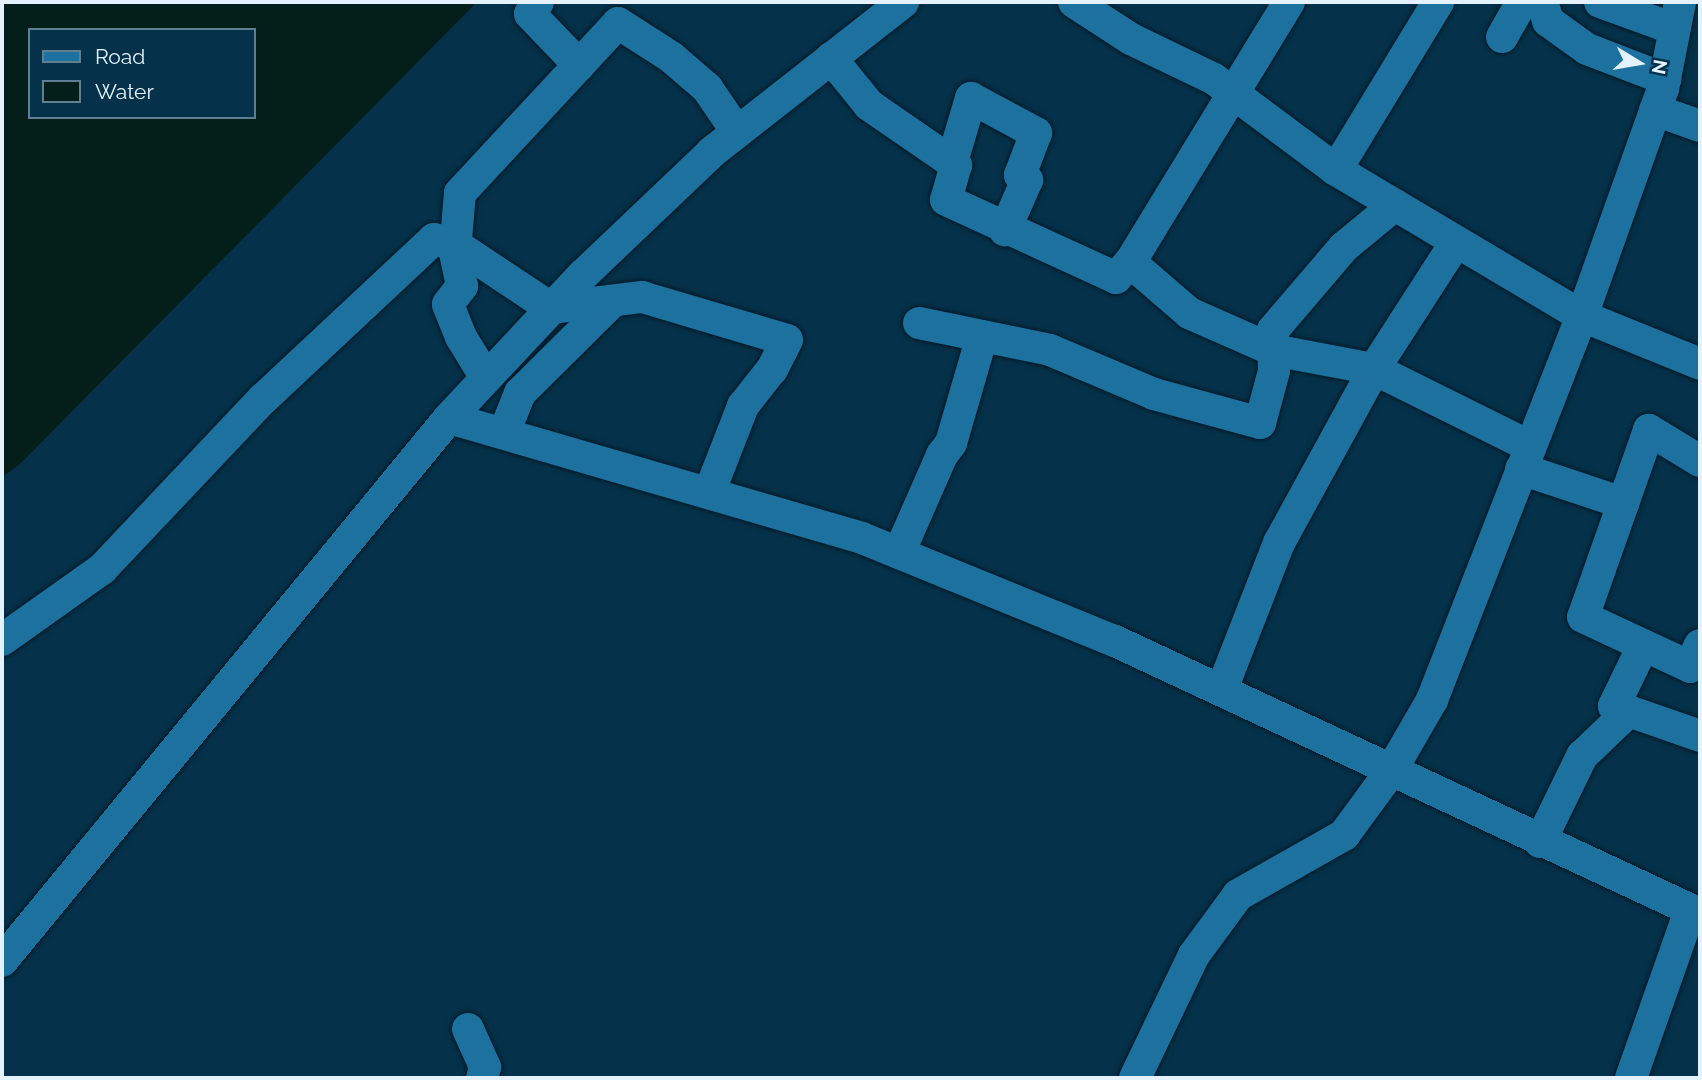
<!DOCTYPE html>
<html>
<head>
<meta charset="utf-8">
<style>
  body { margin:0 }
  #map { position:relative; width:1702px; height:1080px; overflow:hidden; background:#05324a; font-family:Raleway,sans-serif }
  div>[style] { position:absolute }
  .water>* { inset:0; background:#041e19 }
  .roads { filter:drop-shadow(0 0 2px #011927) drop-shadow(0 0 2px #011927) }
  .street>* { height:32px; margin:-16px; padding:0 16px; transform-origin:16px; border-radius:16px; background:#1c719f }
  span { translate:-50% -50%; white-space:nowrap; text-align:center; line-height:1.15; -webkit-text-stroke:7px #05324a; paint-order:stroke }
  .frame { position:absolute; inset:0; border:4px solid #e3f2fd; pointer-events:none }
  .legend { position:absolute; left:28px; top:28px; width:228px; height:91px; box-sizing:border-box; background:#05324a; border:2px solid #5e7f92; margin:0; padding:9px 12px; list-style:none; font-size:21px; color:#e3f2fd }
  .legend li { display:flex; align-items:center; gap:14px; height:35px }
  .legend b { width:35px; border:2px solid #5e7f92 }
  .north { position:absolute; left:1604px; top:28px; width:70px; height:70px; -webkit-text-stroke:5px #05324a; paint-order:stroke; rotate:101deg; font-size:19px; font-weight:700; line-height:28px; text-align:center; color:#e3f2fd }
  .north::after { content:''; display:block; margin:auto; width:24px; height:32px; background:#e3f2fd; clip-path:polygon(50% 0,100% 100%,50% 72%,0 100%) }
</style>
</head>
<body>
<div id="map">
  <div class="water">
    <i style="clip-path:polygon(evenodd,2px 2px,477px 2px,19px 465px,2px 477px,2px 2px,30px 30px,254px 30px,254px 117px,30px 117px,30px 30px)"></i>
  </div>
  <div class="roads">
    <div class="street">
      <i style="left:538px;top:2px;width:14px;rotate:124deg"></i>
      <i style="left:530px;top:14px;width:71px;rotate:46.1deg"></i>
      <i style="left:1074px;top:2px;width:68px;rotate:33deg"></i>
      <i style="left:1131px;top:39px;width:92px;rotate:25.7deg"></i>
      <i style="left:1214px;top:79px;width:152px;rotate:36.7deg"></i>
      <i style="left:1336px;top:170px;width:286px;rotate:30.7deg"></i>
      <i style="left:1582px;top:316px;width:127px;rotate:22.1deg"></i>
      <i style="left:1289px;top:2px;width:305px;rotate:121.4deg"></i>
      <i style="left:1130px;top:262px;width:78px;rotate:40.8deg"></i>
      <i style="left:1189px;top:313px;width:92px;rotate:23.8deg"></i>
      <i style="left:1273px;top:350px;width:103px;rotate:10.7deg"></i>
      <i style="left:1542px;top:2px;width:20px;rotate:72deg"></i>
      <i style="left:1548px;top:21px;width:48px;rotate:35.7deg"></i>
      <i style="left:1587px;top:49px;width:84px;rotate:21deg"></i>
      <i style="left:1600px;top:2px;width:79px;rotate:20deg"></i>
      <i style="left:1502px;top:37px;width:40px;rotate:-60.3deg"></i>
      <i style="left:831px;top:58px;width:60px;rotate:51deg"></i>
      <i style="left:869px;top:105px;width:106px;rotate:34.6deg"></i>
      <i style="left:956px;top:165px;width:36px;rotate:106deg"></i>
      <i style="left:946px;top:200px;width:187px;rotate:24.6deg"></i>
      <i style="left:1116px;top:278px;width:21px;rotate:-49deg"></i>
      <i style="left:1655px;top:110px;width:48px;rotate:19.6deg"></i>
      <i style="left:952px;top:162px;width:67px;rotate:-73.5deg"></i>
      <i style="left:971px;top:98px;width:74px;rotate:28.3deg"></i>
      <i style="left:1036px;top:133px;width:45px;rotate:110.9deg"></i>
      <i style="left:1020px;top:175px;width:9px;rotate:36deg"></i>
      <i style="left:1027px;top:180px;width:55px;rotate:113.7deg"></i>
      <i style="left:1336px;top:170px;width:197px;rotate:-58.7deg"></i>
      <i style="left:1456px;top:242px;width:151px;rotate:122.8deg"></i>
      <i style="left:1374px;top:369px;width:173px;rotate:26.4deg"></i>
      <i style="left:919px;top:323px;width:134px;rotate:11.6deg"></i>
      <i style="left:1050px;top:350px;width:113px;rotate:22.9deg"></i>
      <i style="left:1154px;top:394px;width:110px;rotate:15.3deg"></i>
      <i style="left:1260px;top:423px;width:54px;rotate:-74.9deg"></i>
      <i style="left:1274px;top:371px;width:41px;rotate:-91.4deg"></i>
      <i style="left:1273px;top:330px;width:109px;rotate:-49.5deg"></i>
      <i style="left:1344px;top:247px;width:66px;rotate:-39.5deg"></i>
      <i style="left:486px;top:378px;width:48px;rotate:-121.4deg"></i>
      <i style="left:461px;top:337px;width:35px;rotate:-112deg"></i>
      <i style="left:448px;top:304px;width:23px;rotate:-52deg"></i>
      <i style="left:462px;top:286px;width:35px;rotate:-102deg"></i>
      <i style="left:455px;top:252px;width:59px;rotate:-85.2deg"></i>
      <i style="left:460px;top:193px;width:232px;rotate:-47.1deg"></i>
      <i style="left:618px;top:23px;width:63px;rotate:32.7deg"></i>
      <i style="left:671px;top:57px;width:48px;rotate:40.7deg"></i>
      <i style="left:707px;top:88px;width:53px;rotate:55.7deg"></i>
      <i style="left:449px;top:418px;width:430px;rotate:16.2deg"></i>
      <i style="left:862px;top:538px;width:273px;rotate:22.2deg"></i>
      <i style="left:1115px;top:641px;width:646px;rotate:25.02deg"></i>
      <i style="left:504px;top:433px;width:43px;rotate:-68.2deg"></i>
      <i style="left:520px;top:393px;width:128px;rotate:-44.7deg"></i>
      <i style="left:1700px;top:461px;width:60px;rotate:-148.7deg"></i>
      <i style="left:1649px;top:430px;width:198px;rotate:109.4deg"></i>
      <i style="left:1583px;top:617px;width:118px;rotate:25deg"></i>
      <i style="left:1690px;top:667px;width:24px;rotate:-66deg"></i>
      <i style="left:1521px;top:469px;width:108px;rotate:18.4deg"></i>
      <i style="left:899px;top:553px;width:107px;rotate:-66.3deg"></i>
      <i style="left:942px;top:455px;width:15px;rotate:-53deg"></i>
      <i style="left:951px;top:443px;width:111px;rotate:-73.8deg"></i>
      <i style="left:2px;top:640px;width:123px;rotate:-35.4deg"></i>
      <i style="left:102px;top:569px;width:234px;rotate:-46.6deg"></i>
      <i style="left:263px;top:399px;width:234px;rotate:-43.1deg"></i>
      <i style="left:434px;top:239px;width:23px;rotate:15deg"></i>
      <i style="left:456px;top:245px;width:114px;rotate:33.6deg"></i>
      <i style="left:551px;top:308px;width:92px;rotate:-6.9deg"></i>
      <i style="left:642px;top:297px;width:151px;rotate:16.5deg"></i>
      <i style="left:787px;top:340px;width:33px;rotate:117deg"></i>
      <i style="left:772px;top:369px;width:47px;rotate:128.1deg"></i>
      <i style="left:743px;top:406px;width:93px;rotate:111.3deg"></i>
      <i style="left:1643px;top:646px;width:67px;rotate:115.8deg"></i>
      <i style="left:1614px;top:706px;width:91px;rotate:19.2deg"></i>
      <i style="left:1222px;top:689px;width:157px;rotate:-68.7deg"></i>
      <i style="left:1279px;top:543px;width:204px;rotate:-61.3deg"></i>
      <i style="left:1540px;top:842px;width:96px;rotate:-64deg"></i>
      <i style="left:1582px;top:756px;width:65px;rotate:-43.8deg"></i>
      <i style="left:2px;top:961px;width:703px;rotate:-50.54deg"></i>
      <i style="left:449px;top:418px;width:196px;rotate:-46.9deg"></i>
      <i style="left:583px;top:275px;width:178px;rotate:-43.6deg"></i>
      <i style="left:712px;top:152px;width:243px;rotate:-38.1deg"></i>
      <i style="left:468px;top:1029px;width:42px;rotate:65.9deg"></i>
      <i style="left:485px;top:1067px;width:11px;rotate:105deg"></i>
      <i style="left:1135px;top:1078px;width:136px;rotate:-64.4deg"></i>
      <i style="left:1194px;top:955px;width:74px;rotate:-53.7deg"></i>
      <i style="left:1238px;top:895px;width:122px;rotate:-29.5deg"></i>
      <i style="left:1344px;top:835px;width:79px;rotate:-53.7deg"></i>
      <i style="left:1391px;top:771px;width:82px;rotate:-60deg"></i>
      <i style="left:1432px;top:700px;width:412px;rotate:-68.7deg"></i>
      <i style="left:1582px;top:316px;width:241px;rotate:-70.4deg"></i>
      <i style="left:1663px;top:89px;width:89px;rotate:-78.9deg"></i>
      <i style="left:1631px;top:1078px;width:178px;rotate:-70.6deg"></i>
    </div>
  </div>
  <div class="frame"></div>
  <ul class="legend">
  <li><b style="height:9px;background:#1c719f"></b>Road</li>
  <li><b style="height:19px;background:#041e19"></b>Water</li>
  </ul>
  <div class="north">N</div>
</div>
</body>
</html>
